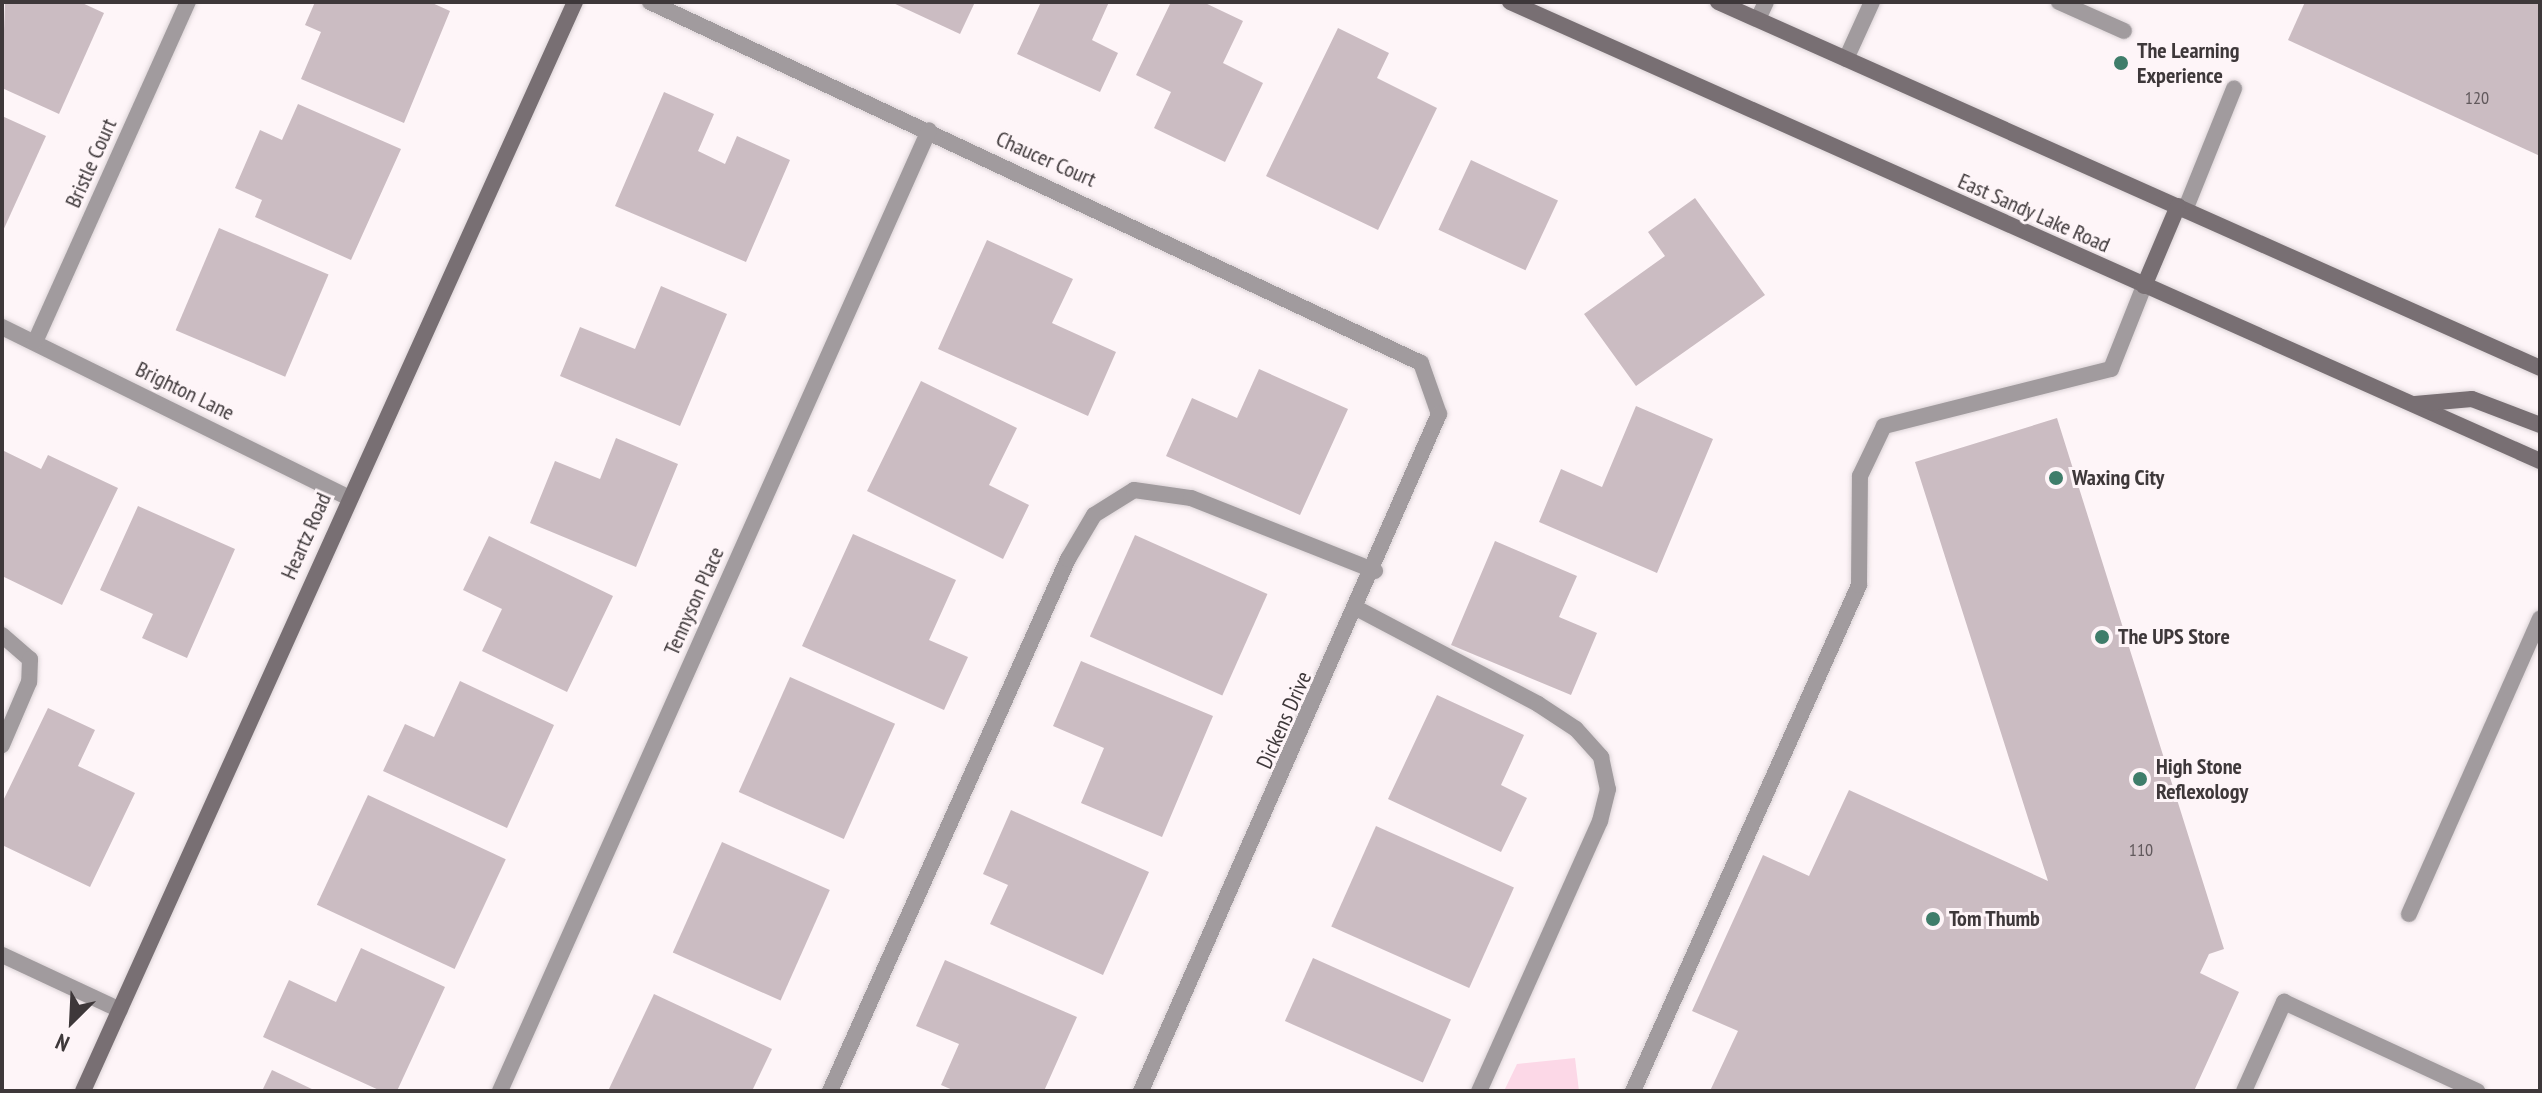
<!DOCTYPE html>
<html>
<head>
<meta charset="utf-8">
<style>
  body { margin:0 }
  #map { position:relative; width:2542px; height:1093px; overflow:hidden; background:#fef5f8; font-family:"PT Sans Narrow",sans-serif }
  div>[style] { position:absolute }
  .green>* { inset:0; background:#fcd8e7 }
  .building>* { inset:0; background:#cbbcc2; transform-origin:0 0 }
  .roads { filter:drop-shadow(0 0 2px #dbd3d6) drop-shadow(0 0 2px #dbd3d6) }
  .lane>* { height:16px; margin:-8px; padding:0 8px; transform-origin:8px; border-radius:8px; background:#a19b9e }
  .street>* { height:16px; margin:-8px; padding:0 8px; transform-origin:8px; border-radius:8px; background:#a19b9e }
  .secondary>* { height:16px; margin:-8px; padding:0 8px; transform-origin:8px; border-radius:8px; background:#786f73 }
  .dots>* { width:22px; height:22px; translate:-50% -50%; box-sizing:border-box; border:4px solid #fef5f8; border-radius:50% }
  span { translate:-50% -50%; white-space:nowrap; text-align:center; line-height:1.15; -webkit-text-stroke:6px #fef5f8; paint-order:stroke }
  .number-label { font-size:18px; color:#61595c }
  .number-label span { -webkit-text-stroke-width:0 }
  .poi-label { font-size:22px; color:#3e383a; font-weight:700 }
  .left { translate:0 -50%; text-align:left }
  .street-label { font-size:22px; color:#3e383a }
  .frame { position:absolute; inset:0; border:4px solid #3e383a; pointer-events:none }
  .north { position:absolute; left:32px; top:981px; width:80px; height:80px; -webkit-text-stroke:6px #fef5f8; paint-order:stroke; rotate:204deg; font-size:22px; font-weight:700; line-height:32px; text-align:center; color:#3e383a }
  .north::after { content:''; display:block; margin:auto; width:28px; height:36px; background:#3e383a; clip-path:polygon(50% 0,100% 100%,50% 72%,0 100%) }
</style>
</head>
<body>
<div id="map">
  <div class="green">
    <i style="clip-path:polygon(1575px 1058px,1579px 1091px,1504px 1091px,1517px 1064px)"></i>
  </div>
  <div class="building">
    <i style="clip-path:polygon(5px 2px,80px 2px,104px 13px,59px 114px,2px 88px)"></i>
    <i style="clip-path:polygon(315px 2px,430px 2px,450px 11px,404px 123px,301px 79px,321px 32px,305px 25px)"></i>
    <i style="clip-path:polygon(891px 2px,975px 2px,960px 34px)"></i>
    <i style="clip-path:polygon(1041px 2px,1109px 2px,1092px 40px,1118px 53px,1100px 92px,1017px 54px)"></i>
    <i style="clip-path:polygon(1171px 2px,1203px 2px,1243px 21px,1223px 63px,1263px 83px,1225px 162px,1154px 128px,1171px 92px,1136px 75px)"></i>
    <i style="clip-path:polygon(2305px 2px,2540px 2px,2540px 156px,2288px 40px)"></i>
    <i style="clip-path:polygon(1338px 28px,1389px 53px,1377px 78px,1437px 108px,1378px 230px,1266px 176px)"></i>
    <i style="clip-path:polygon(664px 92px,714px 114px,698px 151px,725px 164px,737px 136px,790px 160px,746px 262px,615px 206px)"></i>
    <i style="clip-path:polygon(298px 104px,401px 149px,351px 260px,255px 217px,262px 200px,235px 188px,260px 130px,282px 140px)"></i>
    <i style="clip-path:polygon(2px 116px,46px 136px,2px 233px)"></i>
    <i style="left:1471px;top:160px;width:96px;height:77px;rotate:25deg"></i>
    <i style="clip-path:polygon(1695px 198px,1765px 295px,1636px 386px,1584px 314px,1665px 256px,1648px 232px)"></i>
    <i style="left:219px;top:228px;width:119px;height:111px;rotate:23deg"></i>
    <i style="clip-path:polygon(987px 240px,1073px 279px,1052px 323px,1116px 352px,1088px 416px,938px 349px)"></i>
    <i style="clip-path:polygon(661px 286px,727px 314px,680px 426px,560px 376px,580px 327px,635px 349px)"></i>
    <i style="clip-path:polygon(1259px 369px,1348px 409px,1300px 515px,1166px 456px,1192px 398px,1237px 418px)"></i>
    <i style="clip-path:polygon(921px 381px,1017px 428px,989px 485px,1029px 505px,1003px 559px,867px 491px)"></i>
    <i style="clip-path:polygon(1636px 406px,1713px 439px,1657px 573px,1539px 522px,1561px 469px,1602px 487px)"></i>
    <i style="clip-path:polygon(2057px 418px,2224px 949px,2209px 954px,2200px 973px,2239px 992px,2194px 1091px,1710px 1091px,1738px 1031px,1692px 1011px,1763px 855px,1809px 876px,1849px 790px,2048px 881px,1915px 462px)"></i>
    <i style="clip-path:polygon(616px 438px,678px 464px,636px 567px,530px 523px,555px 461px,600px 479px)"></i>
    <i style="clip-path:polygon(2px 450px,41px 469px,48px 455px,118px 488px,62px 605px,2px 576px)"></i>
    <i style="clip-path:polygon(138px 506px,235px 549px,187px 658px,142px 638px,153px 614px,100px 590px)"></i>
    <i style="clip-path:polygon(853px 534px,956px 580px,929px 640px,968px 657px,944px 710px,802px 646px)"></i>
    <i style="left:1135px;top:535px;width:145px;height:111px;rotate:24deg"></i>
    <i style="clip-path:polygon(489px 536px,613px 596px,567px 692px,482px 651px,502px 609px,463px 590px)"></i>
    <i style="clip-path:polygon(1495px 541px,1577px 576px,1559px 617px,1597px 633px,1571px 695px,1451px 645px)"></i>
    <i style="clip-path:polygon(1081px 661px,1213px 716px,1162px 837px,1081px 803px,1104px 748px,1053px 726px)"></i>
    <i style="left:790px;top:677px;width:115px;height:126px;rotate:24deg"></i>
    <i style="clip-path:polygon(460px 681px,554px 725px,507px 828px,383px 771px,405px 724px,434px 737px)"></i>
    <i style="clip-path:polygon(1437px 695px,1524px 735px,1501px 785px,1527px 798px,1501px 852px,1388px 799px)"></i>
    <i style="clip-path:polygon(48px 708px,95px 730px,78px 766px,135px 793px,90px 887px,2px 845px,2px 803px)"></i>
    <i style="left:368px;top:795px;width:152px;height:121px;rotate:25deg"></i>
    <i style="clip-path:polygon(1011px 810px,1149px 872px,1103px 975px,990px 924px,1008px 885px,983px 874px)"></i>
    <i style="left:1376px;top:826px;width:151px;height:110px;rotate:24deg"></i>
    <i style="left:722px;top:842px;width:118px;height:121px;rotate:24deg"></i>
    <i style="clip-path:polygon(361px 948px,445px 987px,397px 1091px,381px 1091px,263px 1037px,289px 980px,336px 1002px)"></i>
    <i style="left:1313px;top:958px;width:151px;height:69px;rotate:24deg"></i>
    <i style="clip-path:polygon(945px 960px,1077px 1017px,1044px 1091px,955px 1091px,941px 1085px,959px 1044px,916px 1026px)"></i>
    <i style="clip-path:polygon(654px 994px,772px 1049px,752px 1091px,608px 1091px)"></i>
    <i style="clip-path:polygon(272px 1070px,316px 1091px,262px 1091px)"></i>
  </div>
  <div class="roads">
    <div class="lane">
      <i style="left:2059px;top:2px;width:71px;rotate:24deg"></i>
      <i style="left:1758px;top:19px;width:19px;rotate:-65deg"></i>
      <i style="left:1846px;top:59px;width:63px;rotate:-65.5deg"></i>
      <i style="left:2185px;top:210px;width:131px;rotate:-68deg"></i>
      <i style="left:1358px;top:609px;width:204px;rotate:27.8deg"></i>
      <i style="left:1538px;top:704px;width:45px;rotate:33.3deg"></i>
      <i style="left:1576px;top:729px;width:38px;rotate:48deg"></i>
      <i style="left:1601px;top:757px;width:33px;rotate:78deg"></i>
      <i style="left:1608px;top:789px;width:33px;rotate:104deg"></i>
      <i style="left:1600px;top:821px;width:296px;rotate:114.1deg"></i>
      <i style="left:2px;top:635px;width:37px;rotate:41deg"></i>
      <i style="left:30px;top:659px;width:23px;rotate:92deg"></i>
      <i style="left:29px;top:682px;width:69px;rotate:113.2deg"></i>
      <i style="left:2409px;top:914px;width:323px;rotate:-66.1deg"></i>
      <i style="left:830px;top:1091px;width:583px;rotate:-65.9deg"></i>
      <i style="left:1068px;top:559px;width:51px;rotate:-59.4deg"></i>
      <i style="left:1094px;top:515px;width:47px;rotate:-32deg"></i>
      <i style="left:1134px;top:490px;width:58px;rotate:8deg"></i>
      <i style="left:1191px;top:498px;width:198px;rotate:21.6deg"></i>
      <i style="left:1633px;top:1091px;width:554px;rotate:-65.93deg"></i>
      <i style="left:1859px;top:585px;width:109px;rotate:-89.5deg"></i>
      <i style="left:1860px;top:476px;width:55px;rotate:-64.4deg"></i>
      <i style="left:1884px;top:426px;width:234px;rotate:-14.1deg"></i>
      <i style="left:2111px;top:369px;width:89px;rotate:-68.3deg"></i>
      <i style="left:2244px;top:1091px;width:98px;rotate:-65.8deg"></i>
      <i style="left:2284px;top:1002px;width:213px;rotate:24.8deg"></i>
    </div>
    <div class="street">
      <i style="left:650px;top:2px;width:851px;rotate:25.09deg"></i>
      <i style="left:1421px;top:363px;width:54px;rotate:70.6deg"></i>
      <i style="left:1439px;top:414px;width:740px;rotate:113.76deg"></i>
      <i style="left:2px;top:327px;width:386px;rotate:26.2deg"></i>
      <i style="left:35px;top:342px;width:373px;rotate:-65.8deg"></i>
      <i style="left:2px;top:955px;width:130px;rotate:25deg"></i>
      <i style="left:500px;top:1091px;width:1052px;rotate:-65.94deg"></i>
    </div>
    <div class="secondary">
      <i style="left:1510px;top:2px;width:1128px;rotate:24.02deg"></i>
      <i style="left:1718px;top:2px;width:900px;rotate:24deg"></i>
      <i style="left:2144px;top:286px;width:87px;rotate:-67deg"></i>
      <i style="left:2415px;top:404px;width:57px;rotate:-5deg"></i>
      <i style="left:2472px;top:399px;width:73px;rotate:20.9deg"></i>
      <i style="left:83px;top:1091px;width:1195px;rotate:-65.69deg"></i>
    </div>
  </div>
  <div class="dots">
    <i style="left:2121px;top:63px;background:#3f7d6a"></i>
    <i style="left:2056px;top:478px;background:#3f7d6a"></i>
    <i style="left:2102px;top:637px;background:#3f7d6a"></i>
    <i style="left:2140px;top:779px;background:#3f7d6a"></i>
    <i style="left:1933px;top:919px;background:#3f7d6a"></i>
  </div>
  <div class="number-label">
    <span style="left:2477px;top:98px">120</span>
    <span style="left:2141px;top:850px">110</span>
  </div>
  <div class="poi-label">
    <span class="left" style="left:2137px;top:63px">The Learning<br>Experience</span>
    <span class="left" style="left:2072px;top:478px">Waxing City</span>
    <span class="left" style="left:2118px;top:637px">The UPS Store</span>
    <span class="left" style="left:2156px;top:779px">High Stone<br>Reflexology</span>
    <span class="left" style="left:1949px;top:919px">Tom Thumb</span>
  </div>
  <div class="street-label">
    <span style="left:1046px;top:159px;rotate:24deg">Chaucer Court</span>
    <span style="left:91px;top:163px;rotate:-66deg">Bristle Court</span>
    <span style="left:2034px;top:213px;rotate:24deg">East Sandy Lake Road</span>
    <span style="left:185px;top:391px;rotate:26deg">Brighton Lane</span>
    <span style="left:306px;top:536px;rotate:-66deg">Heartz Road</span>
    <span style="left:694px;top:601px;rotate:-66deg">Tennyson Place</span>
    <span style="left:1284px;top:720px;rotate:-66deg">Dickens Drive</span>
  </div>
  <div class="frame"></div>
  <div class="north">N</div>
</div>
</body>
</html>
